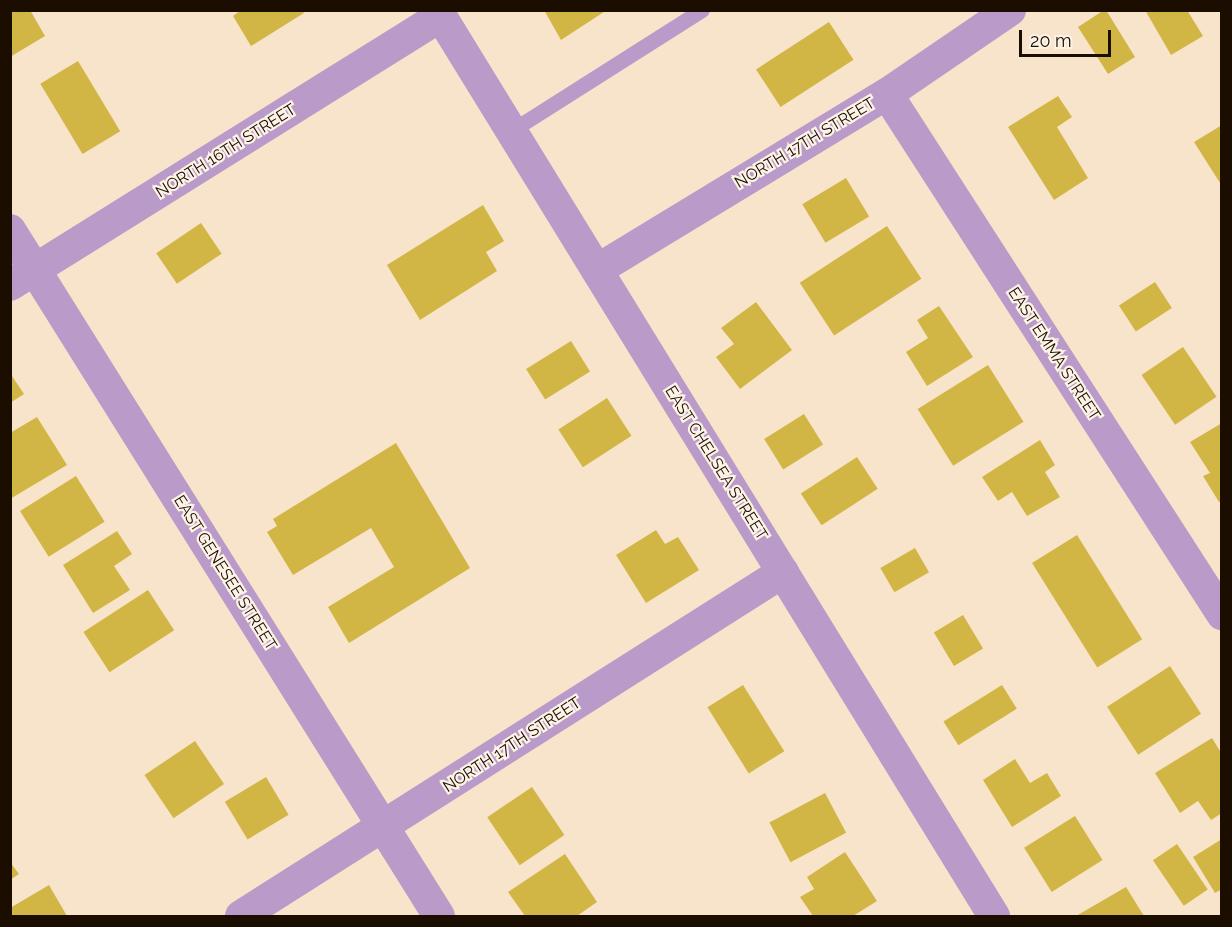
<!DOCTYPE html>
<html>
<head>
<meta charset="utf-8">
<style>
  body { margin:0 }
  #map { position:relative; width:1232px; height:927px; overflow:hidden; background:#f8e4cb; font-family:Raleway,sans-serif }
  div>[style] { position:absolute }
  .building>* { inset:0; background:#d2b645; transform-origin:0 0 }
  .lane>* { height:15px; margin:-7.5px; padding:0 7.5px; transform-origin:7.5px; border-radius:7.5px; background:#ba9ac9 }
  .street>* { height:32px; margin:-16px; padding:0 16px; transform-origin:16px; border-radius:16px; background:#ba9ac9 }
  span { translate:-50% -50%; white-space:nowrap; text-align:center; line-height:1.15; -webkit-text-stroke:4.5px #fdf3e6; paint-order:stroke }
  .street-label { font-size:16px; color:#1b0e00 }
  .frame { position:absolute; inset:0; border:12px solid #1b0e00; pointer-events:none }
  .scale { position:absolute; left:1019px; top:30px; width:92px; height:27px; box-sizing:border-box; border:3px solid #1b0e00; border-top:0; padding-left:8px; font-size:18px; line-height:21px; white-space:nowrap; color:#1b0e00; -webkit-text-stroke:4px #fdf3e6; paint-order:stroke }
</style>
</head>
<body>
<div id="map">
  <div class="building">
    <i style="clip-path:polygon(10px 10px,30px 10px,45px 36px,10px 57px)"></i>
    <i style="clip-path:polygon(241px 10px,302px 10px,304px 13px,251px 46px,233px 16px)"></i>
    <i style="clip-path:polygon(544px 10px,607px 10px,561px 40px)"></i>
    <i style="clip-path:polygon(1104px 10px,1106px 10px,1135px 57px,1108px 74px,1078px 27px)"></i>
    <i style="clip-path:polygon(1145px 10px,1187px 10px,1203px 36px,1171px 55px)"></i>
    <i style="left:829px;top:22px;width:45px;height:87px;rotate:57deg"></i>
    <i style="left:78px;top:61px;width:82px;height:44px;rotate:59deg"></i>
    <i style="clip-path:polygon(1058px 96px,1072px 117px,1057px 127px,1088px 178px,1054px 200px,1008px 127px)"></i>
    <i style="clip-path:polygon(1222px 125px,1222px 182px,1220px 183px,1194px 142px)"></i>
    <i style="left:846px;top:178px;width:45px;height:51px;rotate:59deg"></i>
    <i style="clip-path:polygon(483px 205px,504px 241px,486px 252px,497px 271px,420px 320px,387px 265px)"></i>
    <i style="left:201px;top:223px;width:37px;height:54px;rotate:56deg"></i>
    <i style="left:887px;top:226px;width:63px;height:104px;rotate:57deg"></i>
    <i style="left:1155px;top:282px;width:31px;height:43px;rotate:57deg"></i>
    <i style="clip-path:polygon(756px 302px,792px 350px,740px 389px,716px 357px,734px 344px,721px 328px)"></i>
    <i style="clip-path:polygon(939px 306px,973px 357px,927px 386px,906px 352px,928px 338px,917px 320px)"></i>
    <i style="left:571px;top:341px;width:36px;height:53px;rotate:58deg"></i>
    <i style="left:1183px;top:347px;width:60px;height:50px;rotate:56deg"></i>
    <i style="left:988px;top:365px;width:67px;height:83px;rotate:58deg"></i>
    <i style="clip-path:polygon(10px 373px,24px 394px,10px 403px)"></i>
    <i style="left:607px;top:398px;width:45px;height:58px;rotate:57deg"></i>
    <i style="left:804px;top:414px;width:36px;height:47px;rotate:58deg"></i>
    <i style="clip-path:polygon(37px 417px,67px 465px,10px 499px,10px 433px)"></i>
    <i style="clip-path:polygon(1222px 423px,1222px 500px,1219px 502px,1203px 476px,1210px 473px,1190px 442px)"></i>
    <i style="clip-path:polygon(1040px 440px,1055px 465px,1045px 472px,1060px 497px,1027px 516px,1012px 492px,998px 501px,982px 477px)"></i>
    <i style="clip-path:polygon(396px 443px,470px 568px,349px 643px,328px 607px,394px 567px,371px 528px,293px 575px,267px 532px,277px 526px,273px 519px)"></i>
    <i style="left:857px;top:457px;width:38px;height:67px;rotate:57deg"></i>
    <i style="left:76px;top:476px;width:54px;height:66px;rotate:58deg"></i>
    <i style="clip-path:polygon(656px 530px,665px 544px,678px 537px,699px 570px,646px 603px,616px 555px)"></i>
    <i style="clip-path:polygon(117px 531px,132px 554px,114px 566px,130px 590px,93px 613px,63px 565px)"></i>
    <i style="left:1077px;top:535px;width:123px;height:53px;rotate:58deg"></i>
    <i style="left:915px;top:548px;width:28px;height:40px;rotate:60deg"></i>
    <i style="left:148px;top:590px;width:48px;height:77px;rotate:57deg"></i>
    <i style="left:963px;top:615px;width:39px;height:34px;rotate:59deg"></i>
    <i style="left:1170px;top:666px;width:57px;height:75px;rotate:57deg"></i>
    <i style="left:743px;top:685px;width:78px;height:42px;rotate:58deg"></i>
    <i style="left:1002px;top:685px;width:28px;height:69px;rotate:58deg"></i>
    <i style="clip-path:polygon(1212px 738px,1222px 754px,1222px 813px,1211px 820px,1198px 801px,1180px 813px,1155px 773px)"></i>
    <i style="left:195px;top:741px;width:52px;height:61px;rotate:56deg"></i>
    <i style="clip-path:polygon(1015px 759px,1030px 783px,1047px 773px,1061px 796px,1012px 827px,983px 780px)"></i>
    <i style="left:266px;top:777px;width:44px;height:48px;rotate:59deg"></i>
    <i style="left:532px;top:787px;width:58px;height:54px;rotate:56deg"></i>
    <i style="left:825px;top:793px;width:45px;height:63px;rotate:62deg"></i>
    <i style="left:1075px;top:816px;width:52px;height:60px;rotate:58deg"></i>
    <i style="clip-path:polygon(1222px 839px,1222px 889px,1215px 893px,1193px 857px)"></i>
    <i style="left:1177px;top:844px;width:55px;height:29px;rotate:56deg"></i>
    <i style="clip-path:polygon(845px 852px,877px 901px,853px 916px,813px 916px,800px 897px,814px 889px,807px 877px)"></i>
    <i style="clip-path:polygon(565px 854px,597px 902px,577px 916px,525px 916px,508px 892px)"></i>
    <i style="clip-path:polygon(10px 862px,19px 874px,10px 880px)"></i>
    <i style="clip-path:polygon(49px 885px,67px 916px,10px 916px,10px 908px)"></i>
    <i style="clip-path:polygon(1126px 887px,1144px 916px,1076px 916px)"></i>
  </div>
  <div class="lane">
    <i style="left:511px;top:131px;width:226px;rotate:-32.4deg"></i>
  </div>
  <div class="street">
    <i style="left:437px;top:10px;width:1064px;rotate:58.42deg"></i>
    <i style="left:887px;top:94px;width:619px;rotate:57.21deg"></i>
    <i style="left:10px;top:230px;width:809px;rotate:57.98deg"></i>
    <i style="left:597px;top:270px;width:339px;rotate:-31.3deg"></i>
    <i style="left:887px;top:94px;width:149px;rotate:-34.3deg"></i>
    <i style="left:10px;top:285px;width:508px;rotate:-31.97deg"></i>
    <i style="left:241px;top:916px;width:642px;rotate:-32.4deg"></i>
  </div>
  <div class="street-label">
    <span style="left:805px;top:143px;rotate:-31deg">NORTH 17TH STREET</span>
    <span style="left:226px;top:151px;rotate:-32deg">NORTH 16TH STREET</span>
    <span style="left:1054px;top:354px;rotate:57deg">EAST EMMA STREET</span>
    <span style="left:716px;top:463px;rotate:58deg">EAST CHELSEA STREET</span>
    <span style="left:225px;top:573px;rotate:58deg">EAST GENESEE STREET</span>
    <span style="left:512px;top:745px;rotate:-33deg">NORTH 17TH STREET</span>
  </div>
  <div class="frame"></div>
  <div class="scale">20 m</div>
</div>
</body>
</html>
